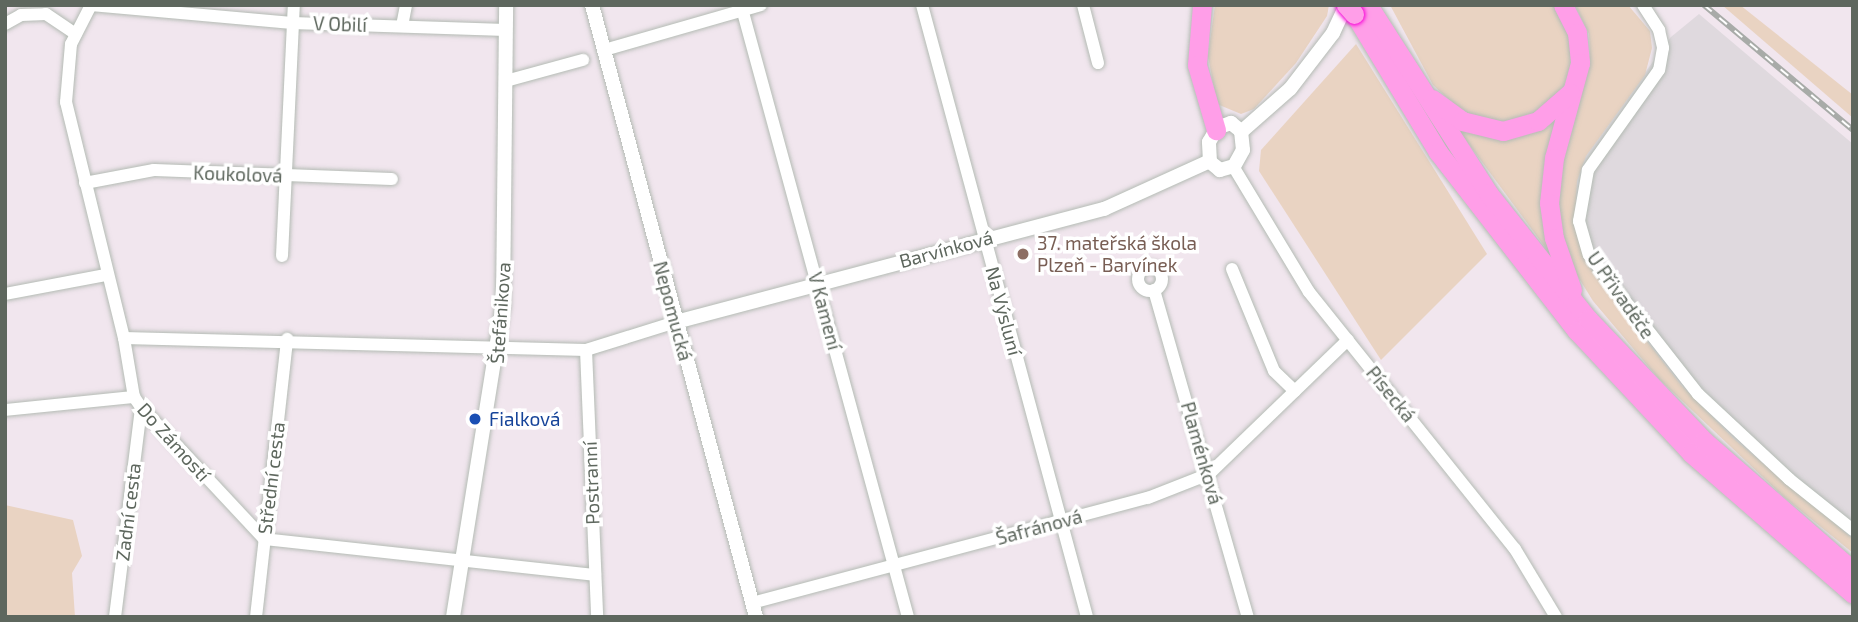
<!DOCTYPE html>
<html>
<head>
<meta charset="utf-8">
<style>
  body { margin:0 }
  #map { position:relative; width:1858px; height:622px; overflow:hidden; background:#f1e6ee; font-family:"Exo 2",sans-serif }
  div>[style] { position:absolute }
  .industrial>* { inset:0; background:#dfd9de }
  .green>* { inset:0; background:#e9d3c2 }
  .roads { filter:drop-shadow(0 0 2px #b4bbb4) drop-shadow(0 0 2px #b4bbb4) }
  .minor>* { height:12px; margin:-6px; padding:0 6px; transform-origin:6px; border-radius:6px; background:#fff }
  .minor>.ring { margin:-6px; padding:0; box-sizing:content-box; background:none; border:12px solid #fff; border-radius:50% }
  .tertiary>* { height:14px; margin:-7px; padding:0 7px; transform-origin:7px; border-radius:7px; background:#fff }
  .trunk>* { height:19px; margin:-9.5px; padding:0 9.5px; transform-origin:9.5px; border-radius:9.5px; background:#ff9ee8 }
  .rail>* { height:6px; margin-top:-3px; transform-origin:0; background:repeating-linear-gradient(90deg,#fff 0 10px,#a8aba8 0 20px); box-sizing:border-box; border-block:2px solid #a8aba8 }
  .bridges { filter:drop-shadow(0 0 2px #f700d6) drop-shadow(0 0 2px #f700d6) }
  .trunk-bridge>* { height:19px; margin:-9.5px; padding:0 9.5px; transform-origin:9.5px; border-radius:9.5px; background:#ff9ee8 }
  .dots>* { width:19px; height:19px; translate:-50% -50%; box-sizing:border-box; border:4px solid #fff; border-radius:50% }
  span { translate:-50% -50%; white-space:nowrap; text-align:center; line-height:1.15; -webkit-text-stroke:7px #fff; paint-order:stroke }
  .street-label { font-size:19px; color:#5e675e }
  .education-label { font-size:19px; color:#785e54 }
  .left { translate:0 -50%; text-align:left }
  .transit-label { font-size:19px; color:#164399 }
  .frame { position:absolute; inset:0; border:7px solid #5e675e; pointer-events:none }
</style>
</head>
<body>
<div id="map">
  <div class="industrial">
    <i style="clip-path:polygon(1699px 14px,1853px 144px,1853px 553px,1741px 456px,1574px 258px,1576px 167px,1671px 37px)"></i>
  </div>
  <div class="green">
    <i style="clip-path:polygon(1215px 5px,1329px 5px,1327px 16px,1296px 63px,1254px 109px,1241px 114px,1217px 104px,1208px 56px)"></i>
    <i style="clip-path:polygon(1390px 5px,1554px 5px,1570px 32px,1571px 75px,1551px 106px,1517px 124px,1469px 118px,1433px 85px)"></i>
    <i style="clip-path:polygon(1575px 5px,1628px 5px,1650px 31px,1652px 48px,1645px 75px,1586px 156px,1577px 181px,1575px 218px,1590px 268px,1681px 385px,1734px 439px,1853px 539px,1853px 553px,1784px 497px,1659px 379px,1593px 301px,1572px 267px,1562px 244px,1556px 185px,1590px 55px,1589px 34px)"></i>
    <i style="clip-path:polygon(1722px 5px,1740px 5px,1853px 95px,1853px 118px)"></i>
    <i style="clip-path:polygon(1356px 44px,1487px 254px,1381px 360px,1259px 171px,1261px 150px)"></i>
    <i style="clip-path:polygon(1560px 115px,1556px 262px,1454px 124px,1502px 138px,1538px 130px)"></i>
    <i style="clip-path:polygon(5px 505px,73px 520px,82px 556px,72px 573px,75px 617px,5px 617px)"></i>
  </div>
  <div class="roads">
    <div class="minor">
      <i style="left:91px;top:5px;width:44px;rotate:117.1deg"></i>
      <i style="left:71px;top:44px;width:58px;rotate:94.9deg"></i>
      <i style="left:66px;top:102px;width:243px;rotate:76.2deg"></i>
      <i style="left:124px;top:338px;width:60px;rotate:80.4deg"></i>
      <i style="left:134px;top:397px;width:12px;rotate:55deg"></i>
      <i style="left:141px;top:407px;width:180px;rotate:47deg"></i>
      <i style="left:264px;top:539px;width:333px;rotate:6.2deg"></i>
      <i style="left:91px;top:5px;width:202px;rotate:5.1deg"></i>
      <i style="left:292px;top:23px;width:214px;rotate:1.9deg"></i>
      <i style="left:741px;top:5px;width:634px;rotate:74.74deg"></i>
      <i style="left:922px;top:5px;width:634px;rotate:74.91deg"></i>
      <i style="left:1083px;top:5px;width:60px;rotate:75.5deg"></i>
      <i style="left:1643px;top:5px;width:30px;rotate:57deg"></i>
      <i style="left:1659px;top:30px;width:18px;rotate:77deg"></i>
      <i style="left:1663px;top:48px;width:22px;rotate:100deg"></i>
      <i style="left:1659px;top:70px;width:123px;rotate:125.4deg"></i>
      <i style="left:1588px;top:170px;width:52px;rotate:100deg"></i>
      <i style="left:1579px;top:221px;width:35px;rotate:74deg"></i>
      <i style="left:1589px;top:255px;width:177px;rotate:51.9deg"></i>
      <i style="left:1698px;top:394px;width:125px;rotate:43deg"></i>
      <i style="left:1789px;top:479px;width:82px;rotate:38.6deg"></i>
      <i style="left:5px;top:24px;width:18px;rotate:-29deg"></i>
      <i style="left:21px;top:15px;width:25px;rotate:-2deg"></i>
      <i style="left:46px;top:14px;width:36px;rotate:34deg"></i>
      <i style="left:402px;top:26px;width:21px;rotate:-79deg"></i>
      <i style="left:604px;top:50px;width:163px;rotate:-16deg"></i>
      <i style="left:506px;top:81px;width:80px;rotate:-15.3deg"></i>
      <i style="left:1233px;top:166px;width:147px;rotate:58.9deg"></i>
      <i style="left:1309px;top:292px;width:329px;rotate:51.3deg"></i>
      <i style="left:1515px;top:549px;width:79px;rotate:58.9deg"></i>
      <i style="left:85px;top:183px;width:70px;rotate:-10.7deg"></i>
      <i style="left:154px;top:170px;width:238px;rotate:2.2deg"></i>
      <i style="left:282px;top:256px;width:251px;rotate:-87.3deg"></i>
      <i class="ring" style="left:1138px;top:267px;width:12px;height:12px"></i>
      <i style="left:1232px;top:269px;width:110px;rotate:67.6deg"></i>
      <i style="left:1274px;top:371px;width:29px;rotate:44deg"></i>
      <i style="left:1154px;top:290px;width:340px;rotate:74deg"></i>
      <i style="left:5px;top:294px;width:103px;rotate:-10.7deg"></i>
      <i style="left:124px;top:338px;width:462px;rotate:1.5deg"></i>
      <i style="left:586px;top:350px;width:94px;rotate:-17.3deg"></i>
      <i style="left:586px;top:350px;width:267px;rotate:87.6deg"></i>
      <i style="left:5px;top:410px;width:130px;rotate:-5.8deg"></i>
      <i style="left:752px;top:603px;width:410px;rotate:-14.9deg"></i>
      <i style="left:1148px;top:498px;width:66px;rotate:-21.5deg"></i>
      <i style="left:1209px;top:474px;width:193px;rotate:-44deg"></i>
      <i style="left:115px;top:617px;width:212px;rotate:-82.9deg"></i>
      <i style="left:256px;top:617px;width:280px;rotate:-83.6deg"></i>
    </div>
    <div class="tertiary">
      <i style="left:592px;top:5px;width:634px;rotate:75deg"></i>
      <i style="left:1231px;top:123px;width:13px;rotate:39deg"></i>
      <i style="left:1241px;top:131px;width:19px;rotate:84deg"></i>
      <i style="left:1243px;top:150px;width:18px;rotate:119deg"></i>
      <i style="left:1234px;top:166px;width:15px;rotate:164deg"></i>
      <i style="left:1220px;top:170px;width:13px;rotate:-141deg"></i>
      <i style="left:1210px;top:162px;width:20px;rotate:-93deg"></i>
      <i style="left:1209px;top:142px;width:16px;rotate:-60deg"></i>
      <i style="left:1217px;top:128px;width:15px;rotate:-20deg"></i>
      <i style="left:1241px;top:132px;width:65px;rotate:-41.3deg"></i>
      <i style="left:1290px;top:89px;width:71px;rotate:-52.5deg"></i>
      <i style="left:1333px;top:33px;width:31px;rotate:-65deg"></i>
      <i style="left:676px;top:322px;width:443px;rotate:-14.8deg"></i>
      <i style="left:1104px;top:209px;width:116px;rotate:-24.4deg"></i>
      <i style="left:453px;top:617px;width:316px;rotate:-80.9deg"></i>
      <i style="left:503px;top:305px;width:300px;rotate:-89.4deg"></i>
    </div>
    <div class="trunk">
      <i style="left:1202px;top:5px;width:60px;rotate:94.8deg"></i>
      <i style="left:1197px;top:65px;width:68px;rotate:73.7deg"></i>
      <i style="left:1349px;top:5px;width:172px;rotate:58.8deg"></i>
      <i style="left:1438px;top:152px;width:227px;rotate:52.2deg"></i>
      <i style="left:1577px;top:331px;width:167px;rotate:46.9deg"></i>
      <i style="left:1691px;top:453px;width:215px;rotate:41deg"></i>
      <i style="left:1368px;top:5px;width:223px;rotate:57.4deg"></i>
      <i style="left:1488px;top:193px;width:161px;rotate:51.6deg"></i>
      <i style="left:1588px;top:319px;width:168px;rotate:46.4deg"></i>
      <i style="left:1704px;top:441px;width:198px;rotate:41.1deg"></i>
      <i style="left:1563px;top:5px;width:31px;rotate:63deg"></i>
      <i style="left:1577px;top:33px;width:30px;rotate:84deg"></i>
      <i style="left:1580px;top:63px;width:98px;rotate:105.3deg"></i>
      <i style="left:1554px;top:158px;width:45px;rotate:96.3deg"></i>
      <i style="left:1549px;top:203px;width:35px;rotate:82deg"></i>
      <i style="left:1554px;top:238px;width:55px;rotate:70.9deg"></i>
      <i style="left:1432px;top:99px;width:37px;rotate:36deg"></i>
      <i style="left:1462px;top:121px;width:42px;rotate:13.7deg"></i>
      <i style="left:1503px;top:131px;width:36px;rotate:-16deg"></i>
      <i style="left:1538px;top:121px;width:43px;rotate:-41.2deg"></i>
    </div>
  </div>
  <div class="rail">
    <i style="left:1704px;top:5px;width:194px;rotate:40deg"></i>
  </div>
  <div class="bridges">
    <div class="trunk-bridge">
      <i style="left:1346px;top:5px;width:12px;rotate:48deg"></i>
    </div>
  </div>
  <div class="dots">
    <i style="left:1023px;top:254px;background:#8d6e63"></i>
    <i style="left:475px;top:419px;background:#1a4fb4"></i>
  </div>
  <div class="street-label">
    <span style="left:340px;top:24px;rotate:2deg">V Obilí</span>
    <span style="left:238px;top:174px;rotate:2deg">Koukolová</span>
    <span style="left:946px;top:249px;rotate:-15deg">Barvínková</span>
    <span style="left:1621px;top:295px;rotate:55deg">U Přivaděče</span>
    <span style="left:673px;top:311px;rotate:75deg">Nepomucká</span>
    <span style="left:825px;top:311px;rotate:75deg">V Kamení</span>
    <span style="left:1004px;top:311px;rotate:75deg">Na Výsluní</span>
    <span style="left:500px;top:313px;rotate:-86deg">Štefánikova</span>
    <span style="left:1391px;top:394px;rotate:51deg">Písecká</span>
    <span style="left:174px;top:442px;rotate:48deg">Do Zámostí</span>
    <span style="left:1202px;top:453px;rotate:74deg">Plaménková</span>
    <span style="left:271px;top:478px;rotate:-83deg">Střední cesta</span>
    <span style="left:591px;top:483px;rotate:-92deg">Postranní</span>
    <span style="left:128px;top:512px;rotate:-83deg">Zadní cesta</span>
    <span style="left:1039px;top:527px;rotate:-15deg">Šafránová</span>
  </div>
  <div class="education-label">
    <span class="left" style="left:1037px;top:254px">37. mateřská škola<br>Plzeň - Barvínek</span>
  </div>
  <div class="transit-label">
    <span class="left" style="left:489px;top:419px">Fialková</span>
  </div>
  <div class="frame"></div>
</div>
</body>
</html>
